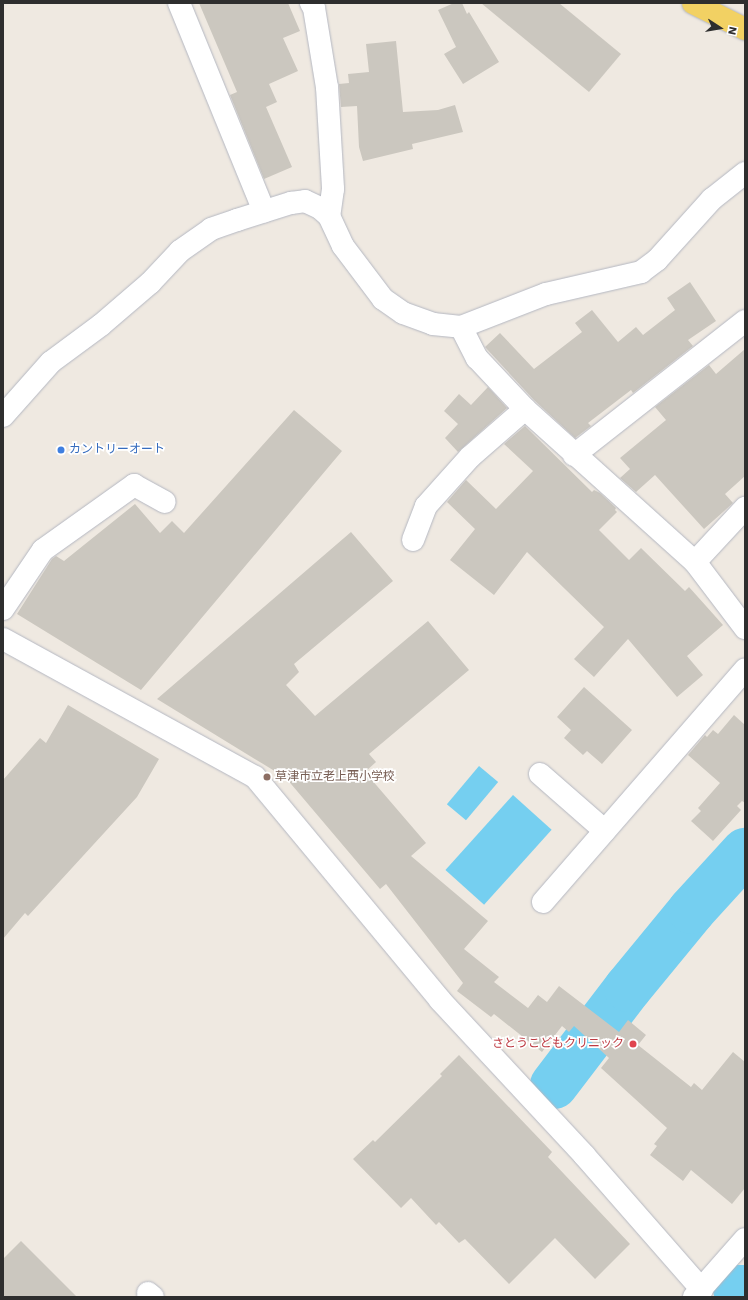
<!DOCTYPE html>
<html>
<head>
<meta charset="utf-8">
<style>
  body { margin:0 }
  #map { position:relative; width:748px; height:1300px; overflow:hidden; background:#efe9e1; font-family:"Work Sans","Noto Sans JP",sans-serif }
  div>[style] { position:absolute }
  .water>* { inset:0; background:#75cff0; transform-origin:0 0 }
  .river>* { height:48px; margin:-24px; padding:0 24px; transform-origin:24px; border-radius:24px; background:#75cff0 }
  .building>* { inset:0; background:#cbc7bf }
  .roads { filter:drop-shadow(0 0 1px #b4b7c1) drop-shadow(0 0 1px #b4b7c1) }
  .minor>* { height:22px; margin:-11px; padding:0 11px; transform-origin:11px; border-radius:11px; background:#fff }
  .major>* { height:22px; margin:-11px; padding:0 11px; transform-origin:11px; border-radius:11px; background:#f2d163 }
  .dots>* { width:11px; height:11px; translate:-50% -50%; box-sizing:border-box; border:2px solid #fff; border-radius:50% }
  span { translate:-50% -50%; white-space:nowrap; text-align:center; line-height:1.15; -webkit-text-stroke:3.5px #fff; paint-order:stroke }
  .shop-label { font-size:12px; color:#366cbe }
  .left { translate:0 -50%; text-align:left }
  .education-label { font-size:12px; color:#785e54 }
  .health-label { font-size:12px; color:#be3a42 }
  .right { translate:-100% -50%; text-align:right }
  .frame { position:absolute; inset:0; border:4px solid #2e2e2e; pointer-events:none }
  .north { position:absolute; left:700px; top:8px; width:40px; height:40px; -webkit-text-stroke:3px #fff; paint-order:stroke; rotate:102deg; font-size:11px; font-weight:700; line-height:16px; text-align:center; color:#2e2e2e }
  .north::after { content:''; display:block; margin:auto; width:14px; height:18px; background:#2e2e2e; clip-path:polygon(50% 0,100% 100%,50% 72%,0 100%) }
</style>
</head>
<body>
<div id="map">
  <div class="water">
    <i style="left:479px;top:766px;width:25px;height:50px;rotate:40deg"></i>
    <i style="left:513px;top:795px;width:52px;height:101px;rotate:42deg"></i>
  </div>
  <div class="river">
    <i style="left:554px;top:1085px;width:122px;rotate:-52.7deg"></i>
    <i style="left:628px;top:988px;width:101px;rotate:-50.6deg"></i>
    <i style="left:692px;top:910px;width:79px;rotate:-47.6deg"></i>
    <i style="left:737px;top:1289px;width:8px"></i>
  </div>
  <div class="building">
    <i style="clip-path:polygon(199px 3px,288px 3px,300px 31px,283px 38px,298px 71px,269px 84px,277px 102px,266px 107px,292px 167px,264px 179px,230px 95px,237px 92px)"></i>
    <i style="clip-path:polygon(454px 3px,462px 3px,467px 14px,469px 12px,499px 62px,463px 84px,444px 54px,456px 47px,438px 10px)"></i>
    <i style="clip-path:polygon(481px 3px,559px 3px,621px 54px,589px 92px)"></i>
    <i style="clip-path:polygon(396px 41px,403px 112px,438px 110px,455px 105px,463px 132px,412px 144px,413px 149px,363px 161px,359px 147px,357px 106px,341px 107px,339px 84px,349px 83px,348px 74px,369px 72px,366px 44px)"></i>
    <i style="clip-path:polygon(690px 282px,716px 321px,688px 340px,693px 346px,633px 393px,631px 390px,588px 423px,591px 426px,575px 438px,534px 400px,485px 347px,500px 333px,534px 369px,582px 332px,575px 323px,592px 310px,618px 342px,636px 327px,643px 335px,675px 310px,667px 298px)"></i>
    <i style="clip-path:polygon(745px 349px,745px 476px,725px 494px,733px 503px,704px 529px,655px 475px,636px 492px,620px 478px,630px 469px,620px 458px,666px 420px,655px 407px,709px 365px,716px 374px)"></i>
    <i style="clip-path:polygon(488px 387px,507px 408px,458px 452px,445px 438px,458px 424px,444px 411px,459px 394px,471px 405px)"></i>
    <i style="clip-path:polygon(294px 410px,342px 451px,141px 690px,17px 614px,52px 559px,56px 556px,64px 561px,135px 504px,160px 533px,172px 521px,184px 533px)"></i>
    <i style="clip-path:polygon(525px 426px,592px 492px,594px 490px,600px 493px,616px 508px,615px 510px,617px 512px,599px 530px,629px 560px,641px 548px,685px 591px,689px 587px,723px 625px,687px 656px,703px 675px,677px 697px,628px 639px,594px 677px,574px 659px,604px 627px,527px 552px,494px 595px,450px 560px,475px 529px,447px 502px,466px 480px,496px 509px,533px 471px,504px 444px)"></i>
    <i style="clip-path:polygon(351px 532px,393px 581px,294px 664px,299px 672px,286px 685px,315px 716px,428px 621px,469px 670px,369px 754px,376px 762px,365px 772px,426px 843px,411px 856px,488px 921px,464px 949px,499px 977px,494px 982px,528px 1008px,538px 995px,547px 1002px,559px 986px,619px 1032px,628px 1020px,646px 1035px,638px 1045px,691px 1087px,694px 1083px,702px 1090px,733px 1052px,745px 1062px,745px 1188px,732px 1204px,691px 1170px,683px 1181px,650px 1155px,657px 1146px,654px 1144px,667px 1128px,601px 1068px,609px 1058px,574px 1026px,569px 1032px,562px 1026px,542px 1052px,494px 1014px,491px 1017px,457px 991px,463px 983px,386px 884px,380px 889px,286px 778px,157px 699px)"></i>
    <i style="clip-path:polygon(584px 687px,632px 730px,602px 764px,587px 751px,583px 755px,564px 738px,571px 730px,557px 717px)"></i>
    <i style="clip-path:polygon(68px 705px,159px 759px,137px 797px,28px 916px,25px 913px,3px 939px,3px 780px,40px 738px,46px 743px)"></i>
    <i style="clip-path:polygon(734px 715px,745px 725px,745px 803px,742px 801px,737px 806px,741px 810px,713px 841px,691px 821px,701px 811px,698px 808px,720px 783px,688px 755px,705px 735px,707px 737px,713px 730px,718px 734px)"></i>
    <i style="clip-path:polygon(459px 1055px,552px 1152px,548px 1157px,630px 1244px,595px 1279px,555px 1238px,509px 1284px,465px 1239px,459px 1243px,439px 1222px,436px 1225px,411px 1198px,401px 1208px,353px 1159px,373px 1140px,375px 1142px,442px 1076px,440px 1074px)"></i>
    <i style="clip-path:polygon(21px 1241px,77px 1297px,3px 1297px,3px 1259px)"></i>
  </div>
  <div class="roads">
    <div class="minor">
      <i style="left:179px;top:3px;width:225px;rotate:67.8deg"></i>
      <i style="left:311px;top:3px;width:6px;rotate:59deg"></i>
      <i style="left:314px;top:8px;width:80px;rotate:80.7deg"></i>
      <i style="left:327px;top:87px;width:102px;rotate:86.6deg"></i>
      <i style="left:333px;top:189px;width:27px;rotate:98deg"></i>
      <i style="left:461px;top:327px;width:35px;rotate:63deg"></i>
      <i style="left:477px;top:358px;width:70px;rotate:46.7deg"></i>
      <i style="left:525px;top:409px;width:229px;rotate:42deg"></i>
      <i style="left:695px;top:562px;width:83px;rotate:52.9deg"></i>
      <i style="left:3px;top:416px;width:72px;rotate:-48.4deg"></i>
      <i style="left:51px;top:362px;width:62px;rotate:-36.5deg"></i>
      <i style="left:101px;top:325px;width:65px;rotate:-40.6deg"></i>
      <i style="left:150px;top:283px;width:44px;rotate:-46.8deg"></i>
      <i style="left:180px;top:251px;width:38px;rotate:-35deg"></i>
      <i style="left:211px;top:229px;width:28px;rotate:-19deg"></i>
      <i style="left:237px;top:220px;width:57px;rotate:-17.5deg"></i>
      <i style="left:291px;top:203px;width:14px;rotate:-8deg"></i>
      <i style="left:305px;top:201px;width:17px;rotate:25deg"></i>
      <i style="left:320px;top:208px;width:12px;rotate:42deg"></i>
      <i style="left:329px;top:216px;width:33px;rotate:65deg"></i>
      <i style="left:343px;top:246px;width:66px;rotate:53deg"></i>
      <i style="left:383px;top:299px;width:24px;rotate:35deg"></i>
      <i style="left:403px;top:313px;width:32px;rotate:20deg"></i>
      <i style="left:433px;top:324px;width:28px;rotate:6deg"></i>
      <i style="left:461px;top:327px;width:91px;rotate:-21.2deg"></i>
      <i style="left:546px;top:294px;width:98px;rotate:-13deg"></i>
      <i style="left:641px;top:272px;width:20px;rotate:-37deg"></i>
      <i style="left:657px;top:260px;width:82px;rotate:-48deg"></i>
      <i style="left:712px;top:199px;width:42px;rotate:-38.2deg"></i>
      <i style="left:574px;top:455px;width:217px;rotate:-38.1deg"></i>
      <i style="left:413px;top:540px;width:36px;rotate:-69deg"></i>
      <i style="left:426px;top:506px;width:66px;rotate:-48.1deg"></i>
      <i style="left:470px;top:457px;width:73px;rotate:-41.1deg"></i>
      <i style="left:695px;top:562px;width:74px;rotate:-47.2deg"></i>
      <i style="left:3px;top:609px;width:71px;rotate:-55.9deg"></i>
      <i style="left:43px;top:550px;width:112px;rotate:-35.5deg"></i>
      <i style="left:134px;top:485px;width:35px;rotate:29deg"></i>
      <i style="left:3px;top:639px;width:287px;rotate:28.7deg"></i>
      <i style="left:255px;top:777px;width:290px;rotate:50.3deg"></i>
      <i style="left:440px;top:1000px;width:212px;rotate:47.1deg"></i>
      <i style="left:584px;top:1155px;width:179px;rotate:48.8deg"></i>
      <i style="left:540px;top:774px;width:86px;rotate:41.2deg"></i>
      <i style="left:543px;top:902px;width:308px;rotate:-49deg"></i>
      <i style="left:148px;top:1293px;width:6px;rotate:39deg"></i>
      <i style="left:694px;top:1297px;width:77px;rotate:-48.7deg"></i>
    </div>
    <div class="major">
      <i style="left:693px;top:3px;width:58px;rotate:26.6deg"></i>
    </div>
  </div>
  <div class="dots">
    <i style="left:61px;top:450px;background:#3f7fe0"></i>
    <i style="left:267px;top:777px;background:#8d6e63"></i>
    <i style="left:633px;top:1044px;background:#e0444e"></i>
  </div>
  <div class="shop-label">
    <span class="left" style="left:69px;top:450px">カントリーオート</span>
  </div>
  <div class="education-label">
    <span class="left" style="left:275px;top:777px">草津市立老上西小学校</span>
  </div>
  <div class="health-label">
    <span class="right" style="left:624px;top:1044px">さとうこどもクリニック</span>
  </div>
  <div class="frame"></div>
  <div class="north">N</div>
</div>
</body>
</html>
